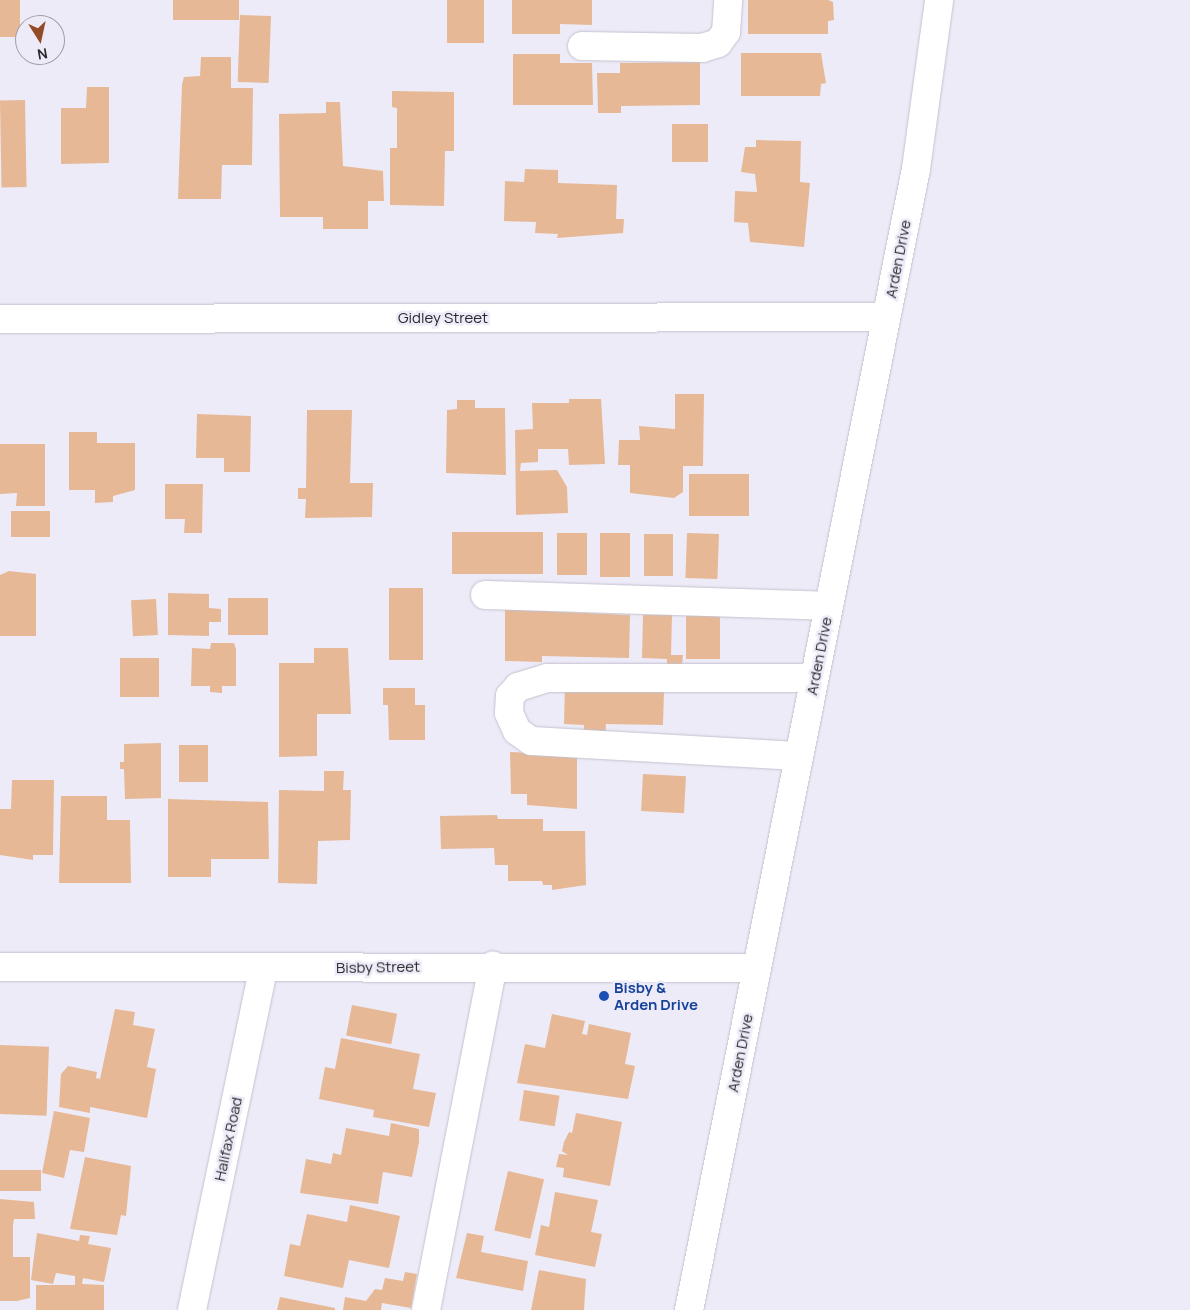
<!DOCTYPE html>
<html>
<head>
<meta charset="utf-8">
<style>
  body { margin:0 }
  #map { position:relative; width:1190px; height:1310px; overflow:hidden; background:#eeebf8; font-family:Manrope,sans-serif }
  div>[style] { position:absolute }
  .building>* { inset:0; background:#e6b895; transform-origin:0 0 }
  .roads { filter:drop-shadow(0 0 1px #c4c1ce) drop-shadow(0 0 1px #c4c1ce) }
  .minor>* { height:28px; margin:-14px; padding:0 14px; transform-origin:14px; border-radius:14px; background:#fff }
  .dots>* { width:14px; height:14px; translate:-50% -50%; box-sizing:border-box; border:2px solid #eeebf8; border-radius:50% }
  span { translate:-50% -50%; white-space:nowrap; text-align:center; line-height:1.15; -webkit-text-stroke:5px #eeebf8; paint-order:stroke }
  .street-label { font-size:15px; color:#29282c }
  .transit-label { font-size:15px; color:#164399; font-weight:700 }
  .left { translate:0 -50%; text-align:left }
  .north { position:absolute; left:15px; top:15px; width:50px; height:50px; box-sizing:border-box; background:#eeebf8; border:1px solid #9f9da6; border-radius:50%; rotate:170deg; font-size:14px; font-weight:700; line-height:20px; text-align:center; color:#29282c }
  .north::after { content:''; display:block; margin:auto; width:18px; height:22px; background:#934c27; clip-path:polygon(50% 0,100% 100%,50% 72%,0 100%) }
</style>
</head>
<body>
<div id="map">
  <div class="building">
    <i style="left:0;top:0;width:20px;height:37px"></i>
    <i style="left:173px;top:0;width:66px;height:20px"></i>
    <i style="left:447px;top:0;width:37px;height:43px"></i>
    <i style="clip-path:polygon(512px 0,592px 0,592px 25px,560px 24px,560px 34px,512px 34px)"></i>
    <i style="clip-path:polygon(748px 0,828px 0,833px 2px,834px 20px,828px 21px,828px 34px,748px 34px)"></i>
    <i style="left:240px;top:15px;width:31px;height:67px;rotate:2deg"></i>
    <i style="clip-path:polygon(741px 53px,821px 53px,826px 83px,821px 84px,820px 96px,741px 96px)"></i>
    <i style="clip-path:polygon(513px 54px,560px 54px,560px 63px,592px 63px,593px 105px,513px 105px)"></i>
    <i style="clip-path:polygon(201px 57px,231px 57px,231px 88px,253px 88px,252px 165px,222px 165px,221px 199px,178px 199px,182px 84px,184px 77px,200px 76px)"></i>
    <i style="clip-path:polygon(700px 62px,700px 105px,621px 106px,621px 113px,598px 113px,597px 73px,620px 73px,620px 63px)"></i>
    <i style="clip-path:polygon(87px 87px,109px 87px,109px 163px,61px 164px,61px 108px,86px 108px)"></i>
    <i style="clip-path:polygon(392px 91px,454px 92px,454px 151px,445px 151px,444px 206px,390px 205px,390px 148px,397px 148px,397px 108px,392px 107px)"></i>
    <i style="left:25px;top:100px;width:87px;height:25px;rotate:89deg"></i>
    <i style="clip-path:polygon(326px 102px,340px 102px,343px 166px,383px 171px,384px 201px,368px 201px,368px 229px,323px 229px,323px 217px,280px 217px,279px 114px,326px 113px)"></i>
    <i style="left:672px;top:124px;width:36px;height:38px"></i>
    <i style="clip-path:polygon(756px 140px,801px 141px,800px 182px,810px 183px,804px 247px,750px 242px,748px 223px,734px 222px,735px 191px,757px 192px,755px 174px,741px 172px,745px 147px,756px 147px)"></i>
    <i style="clip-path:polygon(525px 169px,558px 170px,558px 183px,617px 185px,616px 219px,624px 219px,623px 233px,557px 238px,558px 234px,535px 233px,536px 222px,504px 221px,505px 181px,524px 182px)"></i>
    <i style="clip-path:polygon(675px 394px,704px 394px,703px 466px,683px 466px,683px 492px,674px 498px,630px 493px,630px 465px,618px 465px,619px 440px,640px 440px,639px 426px,675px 429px)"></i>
    <i style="clip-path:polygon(569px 399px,601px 399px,605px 464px,569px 465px,568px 449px,538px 449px,538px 462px,521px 463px,520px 471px,557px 470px,567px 487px,568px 513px,516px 515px,515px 430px,533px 429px,532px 403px,569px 403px)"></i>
    <i style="clip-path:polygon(457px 400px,475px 400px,475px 408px,505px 408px,506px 475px,446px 473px,447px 410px,457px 409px)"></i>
    <i style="clip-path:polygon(307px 410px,352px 410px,350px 483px,373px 483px,372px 517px,305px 518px,306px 499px,298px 499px,298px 488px,306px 488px)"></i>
    <i style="clip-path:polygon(197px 414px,251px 416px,250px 472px,224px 472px,224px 458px,196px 458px)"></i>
    <i style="clip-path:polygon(69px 432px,97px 432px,97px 443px,135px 443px,135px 490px,113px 496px,113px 502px,95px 503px,95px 490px,69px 490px)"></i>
    <i style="clip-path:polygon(0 444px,45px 444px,45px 506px,16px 506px,17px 493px,0 494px)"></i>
    <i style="left:749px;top:474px;width:42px;height:60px;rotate:90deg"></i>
    <i style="clip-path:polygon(165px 484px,203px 484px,202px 533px,184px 533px,185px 519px,165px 519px)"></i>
    <i style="left:11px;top:511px;width:39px;height:26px"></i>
    <i style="left:452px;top:532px;width:91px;height:42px"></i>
    <i style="left:557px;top:533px;width:30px;height:42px"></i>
    <i style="left:600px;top:533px;width:30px;height:44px"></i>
    <i style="left:687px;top:533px;width:32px;height:45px;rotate:2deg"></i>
    <i style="left:644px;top:534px;width:29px;height:42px"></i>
    <i style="clip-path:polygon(9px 571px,36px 574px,36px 636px,0 636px,0 575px)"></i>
    <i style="left:389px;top:588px;width:34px;height:72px"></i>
    <i style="clip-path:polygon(168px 593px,209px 594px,209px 608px,221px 609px,221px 622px,209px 622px,209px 636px,168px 635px)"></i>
    <i style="left:228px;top:598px;width:40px;height:37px"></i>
    <i style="left:156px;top:599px;width:36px;height:25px;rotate:87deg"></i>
    <i style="clip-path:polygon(505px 609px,630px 615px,629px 658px,542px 656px,542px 662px,505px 661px)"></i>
    <i style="clip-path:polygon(643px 615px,672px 615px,671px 655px,683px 655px,682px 666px,667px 665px,667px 659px,642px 658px)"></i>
    <i style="left:686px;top:616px;width:34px;height:43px"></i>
    <i style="clip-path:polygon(211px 643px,234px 643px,236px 649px,236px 686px,222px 686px,222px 693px,210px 692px,210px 686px,191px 686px,192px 648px,210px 649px)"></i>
    <i style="clip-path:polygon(314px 648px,348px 648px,351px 714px,317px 714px,317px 756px,279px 757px,279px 663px,314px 663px)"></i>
    <i style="left:120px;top:658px;width:39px;height:39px"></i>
    <i style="clip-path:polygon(565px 682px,664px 691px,663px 725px,606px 724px,605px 740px,583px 740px,584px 725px,564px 724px)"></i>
    <i style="clip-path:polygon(383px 688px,415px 688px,415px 705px,425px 705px,425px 740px,389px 740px,388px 705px,383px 705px)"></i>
    <i style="clip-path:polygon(161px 743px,161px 798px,125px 799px,124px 769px,120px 769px,120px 762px,124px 762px,124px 744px)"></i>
    <i style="left:179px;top:745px;width:29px;height:37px"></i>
    <i style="clip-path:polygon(510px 752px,577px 755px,577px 809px,527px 805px,527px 794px,511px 794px)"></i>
    <i style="clip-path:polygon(324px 771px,344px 771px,343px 790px,351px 790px,350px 840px,318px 841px,317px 884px,278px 883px,279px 790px,324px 791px)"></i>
    <i style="left:643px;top:774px;width:43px;height:37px;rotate:3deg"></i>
    <i style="clip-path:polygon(12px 780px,54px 780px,53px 855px,33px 855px,33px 860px,0 855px,0 809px,11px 809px)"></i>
    <i style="clip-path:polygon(61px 796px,107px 796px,107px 820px,130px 820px,131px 883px,59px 883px)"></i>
    <i style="clip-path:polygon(168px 799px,268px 802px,269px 859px,211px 859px,211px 877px,168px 877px)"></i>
    <i style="clip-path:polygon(497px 815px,498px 819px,543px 819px,543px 831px,585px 831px,586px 885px,552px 890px,552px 885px,543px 885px,542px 881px,508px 881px,508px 865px,495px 865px,494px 848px,441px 849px,440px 816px)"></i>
    <i style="left:352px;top:1005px;width:46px;height:31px;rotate:11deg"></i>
    <i style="clip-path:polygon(115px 1009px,135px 1012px,133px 1025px,155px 1029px,147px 1067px,156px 1069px,147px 1118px,90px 1107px,90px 1113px,59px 1107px,61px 1074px,68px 1066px,97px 1072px,96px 1078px,100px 1079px)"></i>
    <i style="clip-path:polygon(552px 1014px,585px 1021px,582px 1034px,587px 1035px,589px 1024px,631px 1033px,625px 1064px,635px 1066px,628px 1099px,517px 1083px,525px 1044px,545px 1048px)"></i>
    <i style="clip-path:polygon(341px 1038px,420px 1054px,413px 1089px,436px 1093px,429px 1127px,373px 1117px,374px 1110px,319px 1099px,325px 1067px,335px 1069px)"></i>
    <i style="left:0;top:1045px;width:49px;height:69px;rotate:2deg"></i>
    <i style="left:524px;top:1090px;width:36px;height:31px;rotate:9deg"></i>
    <i style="clip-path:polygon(54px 1111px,90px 1118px,84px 1152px,70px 1150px,64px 1178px,42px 1173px)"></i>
    <i style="clip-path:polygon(576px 1113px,622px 1122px,610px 1186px,563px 1177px,564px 1168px,556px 1167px,559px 1154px,568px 1155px,562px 1151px,564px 1142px,569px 1132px,572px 1133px)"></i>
    <i style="clip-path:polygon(391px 1123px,419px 1129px,419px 1142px,412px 1177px,383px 1172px,378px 1204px,300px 1193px,306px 1159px,331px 1164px,333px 1153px,341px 1155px,346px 1128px,389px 1136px)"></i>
    <i style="clip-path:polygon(85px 1157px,131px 1166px,126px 1216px,121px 1215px,117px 1235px,70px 1229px)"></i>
    <i style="left:41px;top:1170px;width:21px;height:41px;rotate:90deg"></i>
    <i style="left:508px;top:1171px;width:37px;height:61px;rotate:13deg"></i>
    <i style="clip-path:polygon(555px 1192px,598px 1200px,591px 1232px,602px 1234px,595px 1267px,535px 1255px,541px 1225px,549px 1227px)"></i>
    <i style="clip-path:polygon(0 1199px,34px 1202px,35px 1219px,14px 1219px,13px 1225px,13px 1257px,30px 1257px,30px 1298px,17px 1301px,0 1301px)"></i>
    <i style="clip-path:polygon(350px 1205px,400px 1216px,389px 1268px,349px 1260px,343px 1288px,284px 1276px,290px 1244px,300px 1246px,307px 1214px,347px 1222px)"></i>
    <i style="clip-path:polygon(37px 1233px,79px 1241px,80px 1235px,90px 1236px,88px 1244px,111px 1248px,104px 1282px,83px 1278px,82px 1284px,104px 1285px,104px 1310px,36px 1310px,36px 1285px,75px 1285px,75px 1276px,56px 1273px,53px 1284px,31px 1280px)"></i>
    <i style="clip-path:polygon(467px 1233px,484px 1236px,481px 1252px,528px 1261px,523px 1291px,456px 1278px)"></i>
    <i style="clip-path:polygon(539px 1270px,586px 1279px,584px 1310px,531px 1310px)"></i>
    <i style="clip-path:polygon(405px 1272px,417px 1274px,411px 1308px,382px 1303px,381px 1310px,343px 1310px,345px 1297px,366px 1301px,375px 1289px,382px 1290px,385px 1278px,403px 1281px)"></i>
    <i style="clip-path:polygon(280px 1297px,335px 1308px,335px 1310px,277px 1310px)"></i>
  </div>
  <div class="roads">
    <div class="minor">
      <i style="left:582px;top:46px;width:120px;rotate:1deg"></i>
      <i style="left:702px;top:48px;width:17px;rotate:-17deg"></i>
      <i style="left:718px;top:43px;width:14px;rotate:-54deg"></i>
      <i style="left:726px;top:32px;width:32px;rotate:-86deg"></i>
      <i style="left:0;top:319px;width:886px;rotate:-0.13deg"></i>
      <i style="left:485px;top:595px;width:343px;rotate:1.8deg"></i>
      <i style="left:798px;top:756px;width:267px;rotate:-176.8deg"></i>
      <i style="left:531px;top:741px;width:17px;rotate:-144deg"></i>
      <i style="left:517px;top:731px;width:20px;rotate:-114deg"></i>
      <i style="left:509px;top:713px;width:17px;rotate:-87deg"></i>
      <i style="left:510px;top:696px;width:12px;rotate:-48deg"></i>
      <i style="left:518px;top:687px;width:30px;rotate:-17deg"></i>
      <i style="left:547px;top:678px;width:267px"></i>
      <i style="left:0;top:967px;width:756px;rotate:0.08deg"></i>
      <i style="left:192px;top:1310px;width:348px;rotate:-78.2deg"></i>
      <i style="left:426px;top:1310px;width:351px;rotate:-79deg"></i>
      <i style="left:689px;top:1310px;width:1163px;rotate:-78.75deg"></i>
      <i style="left:916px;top:169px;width:171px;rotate:-82.2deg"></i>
    </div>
  </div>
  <div class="dots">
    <i style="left:604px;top:996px;background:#1a4fb4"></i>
  </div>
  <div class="street-label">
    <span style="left:898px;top:259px;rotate:-79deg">Arden Drive</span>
    <span style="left:443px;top:318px">Gidley Street</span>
    <span style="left:819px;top:656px;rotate:-79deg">Arden Drive</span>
    <span style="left:378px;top:967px;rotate:-1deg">Bisby Street</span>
    <span style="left:740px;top:1053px;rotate:-79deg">Arden Drive</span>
    <span style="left:228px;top:1139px;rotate:-78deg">Halifax Road</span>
  </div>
  <div class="transit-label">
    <span class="left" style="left:614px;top:996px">Bisby &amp;<br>Arden Drive</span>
  </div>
  <div class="north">N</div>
</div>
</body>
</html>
